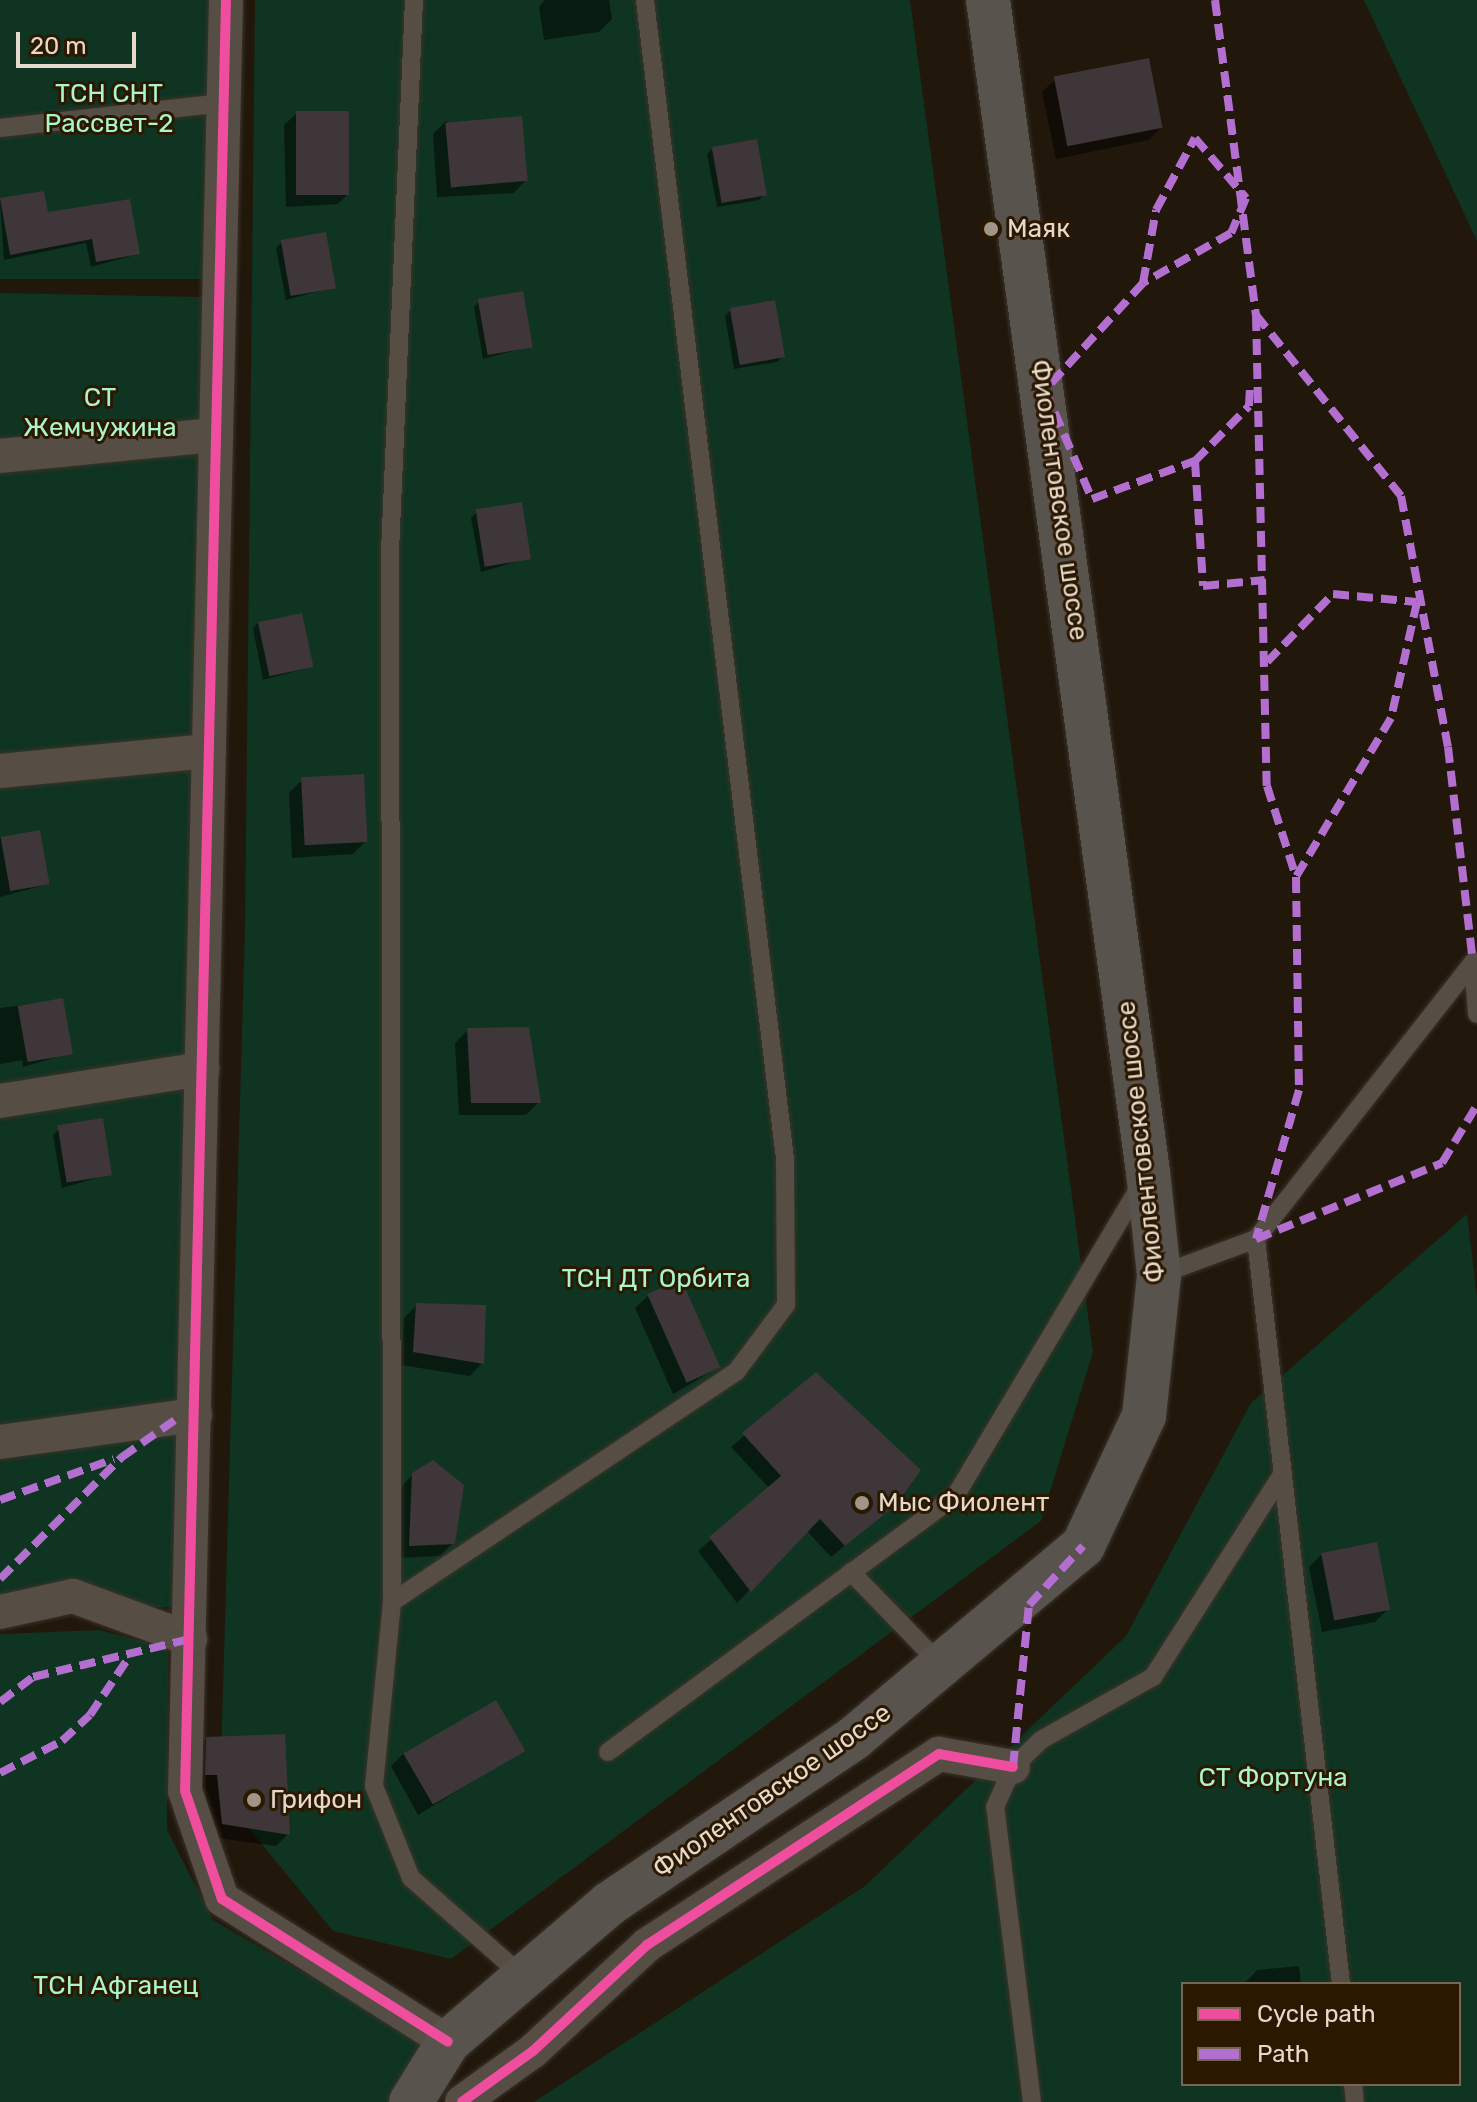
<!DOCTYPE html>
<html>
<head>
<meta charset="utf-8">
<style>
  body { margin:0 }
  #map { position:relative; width:1477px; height:2102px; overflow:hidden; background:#21170b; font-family:Rubik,sans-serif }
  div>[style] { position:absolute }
  .green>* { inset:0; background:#0f3421; transform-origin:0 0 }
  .shadow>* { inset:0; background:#0007 }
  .building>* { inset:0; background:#3e3638; transform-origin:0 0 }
  .roads { filter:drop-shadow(0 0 2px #3b332b) drop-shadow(0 0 2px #3b332b) }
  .service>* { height:18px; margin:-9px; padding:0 9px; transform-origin:9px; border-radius:9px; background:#564d45 }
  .minor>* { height:34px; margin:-17px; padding:0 17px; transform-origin:17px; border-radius:17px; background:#564d45 }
  .secondary>* { height:44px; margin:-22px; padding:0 22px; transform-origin:22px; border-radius:22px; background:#58534d }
  .quiet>* { height:8px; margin-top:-4px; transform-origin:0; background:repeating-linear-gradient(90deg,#b36fd0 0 16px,transparent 0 24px) }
  .cycleway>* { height:10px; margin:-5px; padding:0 5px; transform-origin:5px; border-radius:5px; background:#ef4d9e }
  .dots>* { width:22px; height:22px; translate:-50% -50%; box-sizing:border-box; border:4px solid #2b1801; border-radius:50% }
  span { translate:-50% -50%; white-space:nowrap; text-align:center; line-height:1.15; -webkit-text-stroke:6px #2b1801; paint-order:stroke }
  .park-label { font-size:26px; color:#a9f5cd }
  .poi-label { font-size:26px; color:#e6d9cb }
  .left { translate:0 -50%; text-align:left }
  .street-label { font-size:26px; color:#e6d9cb }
  .legend { position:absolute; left:1181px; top:1982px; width:280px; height:104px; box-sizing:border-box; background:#2b1801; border:2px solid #766552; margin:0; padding:10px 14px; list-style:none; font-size:24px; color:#e6d9cb }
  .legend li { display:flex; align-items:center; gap:16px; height:40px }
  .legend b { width:40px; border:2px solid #766552 }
  .scale { position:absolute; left:16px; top:32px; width:120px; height:36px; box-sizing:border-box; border:4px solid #e6d9cb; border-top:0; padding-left:10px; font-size:24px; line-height:28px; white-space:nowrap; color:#e6d9cb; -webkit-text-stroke:6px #2b1801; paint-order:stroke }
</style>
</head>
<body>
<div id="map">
  <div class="green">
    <i style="left:0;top:0;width:222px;height:279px"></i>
    <i style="clip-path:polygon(255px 0,910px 0,1093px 1352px,1041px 1521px,451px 1959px,333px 1931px,220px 1793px,245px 927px)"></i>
    <i style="clip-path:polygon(1364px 0,1477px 0,1477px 241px)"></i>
    <i style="clip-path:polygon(0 293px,202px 297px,173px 1607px,0 1612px)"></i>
    <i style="clip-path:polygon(evenodd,1467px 1214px,1477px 1297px,1477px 2102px,534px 2102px,865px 1886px,1126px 1636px,1251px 1403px,1467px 1214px,1183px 1984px,1459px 1984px,1459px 2084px,1183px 2084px,1183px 1984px)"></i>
    <i style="clip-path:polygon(99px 1630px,168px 1648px,167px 1830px,213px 1920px,428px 2045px,420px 2102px,0 2102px,0 1634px)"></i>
  </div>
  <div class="shadow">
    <i style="clip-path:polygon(545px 0,609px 0,612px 19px,599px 32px,544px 40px,539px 6px)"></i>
    <i style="clip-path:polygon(1055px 80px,1161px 127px,1149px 140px,1056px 159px,1042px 92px)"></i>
    <i style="clip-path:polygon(297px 113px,350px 192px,338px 204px,286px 207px,284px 125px)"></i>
    <i style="clip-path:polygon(446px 121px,526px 180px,514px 193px,437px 197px,433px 134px)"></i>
    <i style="clip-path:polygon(713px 148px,765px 194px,759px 200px,717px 207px,707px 154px)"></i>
    <i style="clip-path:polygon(43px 193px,46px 215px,138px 254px,91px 267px,86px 243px,4px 260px,0 201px)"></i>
    <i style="clip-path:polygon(282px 242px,334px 287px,286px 300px,276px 248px)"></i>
    <i style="clip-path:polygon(479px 301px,531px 346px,483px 359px,474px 307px)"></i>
    <i style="clip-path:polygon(731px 310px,783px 356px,777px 362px,734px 369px,725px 316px)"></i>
    <i style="clip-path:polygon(477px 512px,529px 558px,481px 572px,471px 518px)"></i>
    <i style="clip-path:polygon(259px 622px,310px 667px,263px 680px,253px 628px)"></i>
    <i style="clip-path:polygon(302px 780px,366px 841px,353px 854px,292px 858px,289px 793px)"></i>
    <i style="clip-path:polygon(38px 832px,48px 884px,0 897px,0 838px)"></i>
    <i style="clip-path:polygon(62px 1000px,71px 1053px,23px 1067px,22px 1060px,0 1064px,0 1008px)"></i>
    <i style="clip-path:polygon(468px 1030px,539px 1102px,526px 1115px,459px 1115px,455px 1043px)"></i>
    <i style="clip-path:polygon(59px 1129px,110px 1174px,62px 1188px,53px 1135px)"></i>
    <i style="clip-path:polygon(648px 1296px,717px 1368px,673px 1394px,635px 1308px)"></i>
    <i style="clip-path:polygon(417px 1305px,482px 1363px,470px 1376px,401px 1365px,404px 1318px)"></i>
    <i style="clip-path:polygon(816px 1375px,895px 1504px,831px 1557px,807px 1531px,737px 1603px,698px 1551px,769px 1488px,731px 1447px)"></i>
    <i style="clip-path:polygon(413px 1474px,453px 1543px,440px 1556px,397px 1558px,400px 1488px)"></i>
    <i style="clip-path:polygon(1322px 1554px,1388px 1609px,1375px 1622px,1322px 1632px,1309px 1567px)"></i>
    <i style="clip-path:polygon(207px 1739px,288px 1834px,276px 1846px,210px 1837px,205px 1787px,194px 1787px,194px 1752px)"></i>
    <i style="clip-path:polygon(522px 1751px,418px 1815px,391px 1766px,403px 1754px)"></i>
    <i style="clip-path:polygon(1299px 1966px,1301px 1984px,1244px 1984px,1257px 1970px)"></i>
  </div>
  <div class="building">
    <i style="left:1149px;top:58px;width:71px;height:97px;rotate:79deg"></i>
    <i style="left:296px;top:111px;width:53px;height:84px"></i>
    <i style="left:522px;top:116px;width:65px;height:77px;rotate:85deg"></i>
    <i style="left:757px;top:139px;width:57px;height:46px;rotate:80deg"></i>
    <i style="clip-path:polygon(44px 191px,48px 212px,130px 199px,140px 254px,96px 262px,92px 239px,10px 255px,0 198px)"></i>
    <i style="left:326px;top:232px;width:57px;height:46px;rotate:80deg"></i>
    <i style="left:523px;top:291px;width:57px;height:46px;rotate:80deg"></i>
    <i style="left:775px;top:300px;width:58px;height:46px;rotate:80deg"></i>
    <i style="left:522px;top:502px;width:58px;height:47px;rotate:81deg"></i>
    <i style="left:302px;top:613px;width:55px;height:45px;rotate:78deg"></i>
    <i style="left:364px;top:774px;width:68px;height:63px;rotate:87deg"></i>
    <i style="left:40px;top:830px;width:55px;height:40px;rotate:80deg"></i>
    <i style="left:63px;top:998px;width:57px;height:46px;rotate:80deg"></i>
    <i style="clip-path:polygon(529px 1027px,541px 1103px,471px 1103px,467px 1028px)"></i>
    <i style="left:103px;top:1118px;width:58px;height:46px;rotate:81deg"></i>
    <i style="left:681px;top:1279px;width:97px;height:37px;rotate:66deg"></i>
    <i style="clip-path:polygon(416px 1303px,486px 1305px,484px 1364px,413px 1352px)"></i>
    <i style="clip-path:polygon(816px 1372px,921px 1470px,896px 1505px,845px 1546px,820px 1519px,751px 1592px,709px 1537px,781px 1476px,742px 1433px)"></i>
    <i style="clip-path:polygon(433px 1460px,464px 1485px,455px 1544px,409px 1546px,412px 1473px)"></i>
    <i style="left:1377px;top:1542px;width:69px;height:57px;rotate:79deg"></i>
    <i style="left:496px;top:1700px;width:59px;height:107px;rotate:60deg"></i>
    <i style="clip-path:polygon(285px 1734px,290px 1835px,222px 1824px,217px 1775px,205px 1775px,206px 1737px)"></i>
  </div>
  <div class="roads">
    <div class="service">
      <i style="left:414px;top:0;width:554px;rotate:92.49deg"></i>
      <i style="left:390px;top:553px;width:1049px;rotate:89.89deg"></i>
      <i style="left:392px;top:1602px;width:185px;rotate:95.6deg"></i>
      <i style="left:374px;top:1786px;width:99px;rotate:68.1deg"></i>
      <i style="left:411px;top:1878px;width:142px;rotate:41.3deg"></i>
      <i style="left:0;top:128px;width:224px;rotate:-6.4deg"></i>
      <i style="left:1256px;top:1239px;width:750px;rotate:83.49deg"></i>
      <i style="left:1159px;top:1275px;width:103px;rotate:-20.4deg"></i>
      <i style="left:1256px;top:1239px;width:352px;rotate:-51.9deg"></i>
      <i style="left:1473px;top:962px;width:52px;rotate:85.6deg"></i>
      <i style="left:851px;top:1572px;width:129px;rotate:45.9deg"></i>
      <i style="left:392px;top:1602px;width:414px;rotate:-33.8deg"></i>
      <i style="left:736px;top:1372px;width:84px;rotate:-53.3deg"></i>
      <i style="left:786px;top:1305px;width:146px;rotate:-90.4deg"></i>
      <i style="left:785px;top:1159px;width:1167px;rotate:-96.89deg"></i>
      <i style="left:608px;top:1752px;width:433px;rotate:-36.4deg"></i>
      <i style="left:956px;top:1495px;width:361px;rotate:-59.2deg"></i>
      <i style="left:1353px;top:2084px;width:18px;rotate:84deg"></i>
      <i style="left:1032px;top:2102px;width:297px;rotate:-97.1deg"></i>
      <i style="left:995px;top:1807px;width:44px;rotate:-65.8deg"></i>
      <i style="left:1013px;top:1767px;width:39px;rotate:-44deg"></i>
      <i style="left:1041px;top:1740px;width:129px;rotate:-29.4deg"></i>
      <i style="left:1153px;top:1677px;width:242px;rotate:-57.5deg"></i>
    </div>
    <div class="minor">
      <i style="left:226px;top:0;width:1791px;rotate:91.31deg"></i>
      <i style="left:185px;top:1791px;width:114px;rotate:71.1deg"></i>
      <i style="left:222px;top:1899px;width:267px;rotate:32.3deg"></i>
      <i style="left:0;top:456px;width:217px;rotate:-5.6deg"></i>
      <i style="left:0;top:771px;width:210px;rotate:-5.5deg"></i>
      <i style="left:0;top:1101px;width:205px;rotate:-9deg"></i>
      <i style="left:0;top:1442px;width:197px;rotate:-7.9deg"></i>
      <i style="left:0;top:1612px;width:75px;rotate:-12.4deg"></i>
      <i style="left:73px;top:1596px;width:125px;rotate:20.2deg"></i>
      <i style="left:462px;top:2102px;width:87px;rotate:-35.7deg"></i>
      <i style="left:533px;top:2051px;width:156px;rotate:-42.9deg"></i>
      <i style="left:647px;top:1945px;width:349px;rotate:-33.2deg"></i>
      <i style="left:939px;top:1754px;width:75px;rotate:10deg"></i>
    </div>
    <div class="secondary">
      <i style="left:411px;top:2102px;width:70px;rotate:-58.3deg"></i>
      <i style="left:448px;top:2042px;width:212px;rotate:-40.6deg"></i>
      <i style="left:609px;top:1904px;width:296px;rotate:-34.1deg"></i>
      <i style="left:854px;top:1738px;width:299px;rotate:-40deg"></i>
      <i style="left:1083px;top:1546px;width:144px;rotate:-64.9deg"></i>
      <i style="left:1144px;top:1416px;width:142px;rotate:-83.9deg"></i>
      <i style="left:1159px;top:1275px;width:104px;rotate:-96.1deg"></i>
      <i style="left:1148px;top:1172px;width:1183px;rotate:-97.77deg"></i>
    </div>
  </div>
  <div class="quiet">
    <i style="left:1215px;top:0;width:318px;rotate:82.6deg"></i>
    <i style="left:1256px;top:315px;width:232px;rotate:51.3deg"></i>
    <i style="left:1401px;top:496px;width:255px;rotate:79.4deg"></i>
    <i style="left:1448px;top:747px;width:216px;rotate:83.4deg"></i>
    <i style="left:1143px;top:283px;width:74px;rotate:-79.9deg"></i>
    <i style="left:1156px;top:210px;width:82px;rotate:-61.6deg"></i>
    <i style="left:1195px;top:138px;width:79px;rotate:49.6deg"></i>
    <i style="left:1246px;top:198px;width:38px;rotate:113deg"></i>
    <i style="left:1231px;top:233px;width:101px;rotate:150.4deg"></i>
    <i style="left:1143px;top:283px;width:145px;rotate:132.5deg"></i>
    <i style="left:1045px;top:390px;width:119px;rotate:66.7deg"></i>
    <i style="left:1092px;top:499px;width:110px;rotate:-20.3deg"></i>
    <i style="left:1195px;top:461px;width:77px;rotate:-45.5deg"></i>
    <i style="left:1249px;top:406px;width:19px;rotate:-87deg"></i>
    <i style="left:1256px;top:315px;width:471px;rotate:88.7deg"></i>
    <i style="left:1267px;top:786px;width:96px;rotate:72.3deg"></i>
    <i style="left:1296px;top:877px;width:213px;rotate:89.2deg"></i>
    <i style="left:1299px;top:1090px;width:155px;rotate:106.1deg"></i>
    <i style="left:1195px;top:461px;width:125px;rotate:86.3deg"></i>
    <i style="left:1203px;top:586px;width:62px;rotate:-5.5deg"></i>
    <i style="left:1267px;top:662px;width:95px;rotate:-45.9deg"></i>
    <i style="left:1333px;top:594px;width:84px;rotate:5.4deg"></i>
    <i style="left:1417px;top:602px;width:119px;rotate:102.6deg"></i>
    <i style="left:1391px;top:718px;width:185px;rotate:120.9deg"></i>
    <i style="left:1256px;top:1239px;width:201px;rotate:-22.2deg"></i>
    <i style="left:1442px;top:1163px;width:68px;rotate:-58.9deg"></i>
    <i style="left:0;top:1500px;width:121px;rotate:-19.8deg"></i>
    <i style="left:0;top:1579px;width:173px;rotate:-45deg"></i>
    <i style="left:122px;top:1457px;width:68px;rotate:-34.9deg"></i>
    <i style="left:0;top:1702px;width:41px;rotate:-37.1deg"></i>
    <i style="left:33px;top:1677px;width:162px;rotate:-13.6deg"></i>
    <i style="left:1013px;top:1767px;width:163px;rotate:-84.4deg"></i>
    <i style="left:1029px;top:1605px;width:80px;rotate:-47.5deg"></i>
    <i style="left:0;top:1773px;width:70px;rotate:-27.3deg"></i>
    <i style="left:62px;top:1741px;width:38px;rotate:-43deg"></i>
    <i style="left:90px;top:1715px;width:73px;rotate:-56.1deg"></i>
  </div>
  <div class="cycleway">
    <i style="left:226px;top:0;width:1791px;rotate:91.31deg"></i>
    <i style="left:185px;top:1791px;width:114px;rotate:71.1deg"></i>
    <i style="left:222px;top:1899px;width:267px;rotate:32.3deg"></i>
    <i style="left:462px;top:2102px;width:87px;rotate:-35.7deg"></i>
    <i style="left:533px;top:2051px;width:156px;rotate:-42.9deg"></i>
    <i style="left:647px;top:1945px;width:349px;rotate:-33.2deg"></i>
    <i style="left:939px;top:1754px;width:75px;rotate:10deg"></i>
  </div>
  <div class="dots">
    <i style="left:991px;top:229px;background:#a19588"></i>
    <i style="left:862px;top:1503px;background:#a19588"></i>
    <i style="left:254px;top:1800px;background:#a19588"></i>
  </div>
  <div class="park-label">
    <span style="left:109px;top:109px">ТСН СНТ<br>Рассвет-2</span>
    <span style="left:100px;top:413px">СТ<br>Жемчужина</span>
    <span style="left:656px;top:1279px">ТСН ДТ Орбита</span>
    <span style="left:1273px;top:1778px">СТ Фортуна</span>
    <span style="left:116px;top:1986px">ТСН Афганец</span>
  </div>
  <div class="poi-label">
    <span class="left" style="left:1007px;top:229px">Маяк</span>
    <span class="left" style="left:878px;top:1503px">Мыс Фиолент</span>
    <span class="left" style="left:270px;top:1800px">Грифон</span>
  </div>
  <div class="street-label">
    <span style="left:1059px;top:500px;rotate:82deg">Фиолентовское шоссе</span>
    <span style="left:1141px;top:1142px;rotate:-96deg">Фиолентовское шоссе</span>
    <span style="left:772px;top:1791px;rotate:-35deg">Фиолентовское шоссе</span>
  </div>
  <ul class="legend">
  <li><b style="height:10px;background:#ef4d9e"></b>Cycle path</li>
  <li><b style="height:10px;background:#b36fd0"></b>Path</li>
  </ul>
  <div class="scale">20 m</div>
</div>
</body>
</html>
